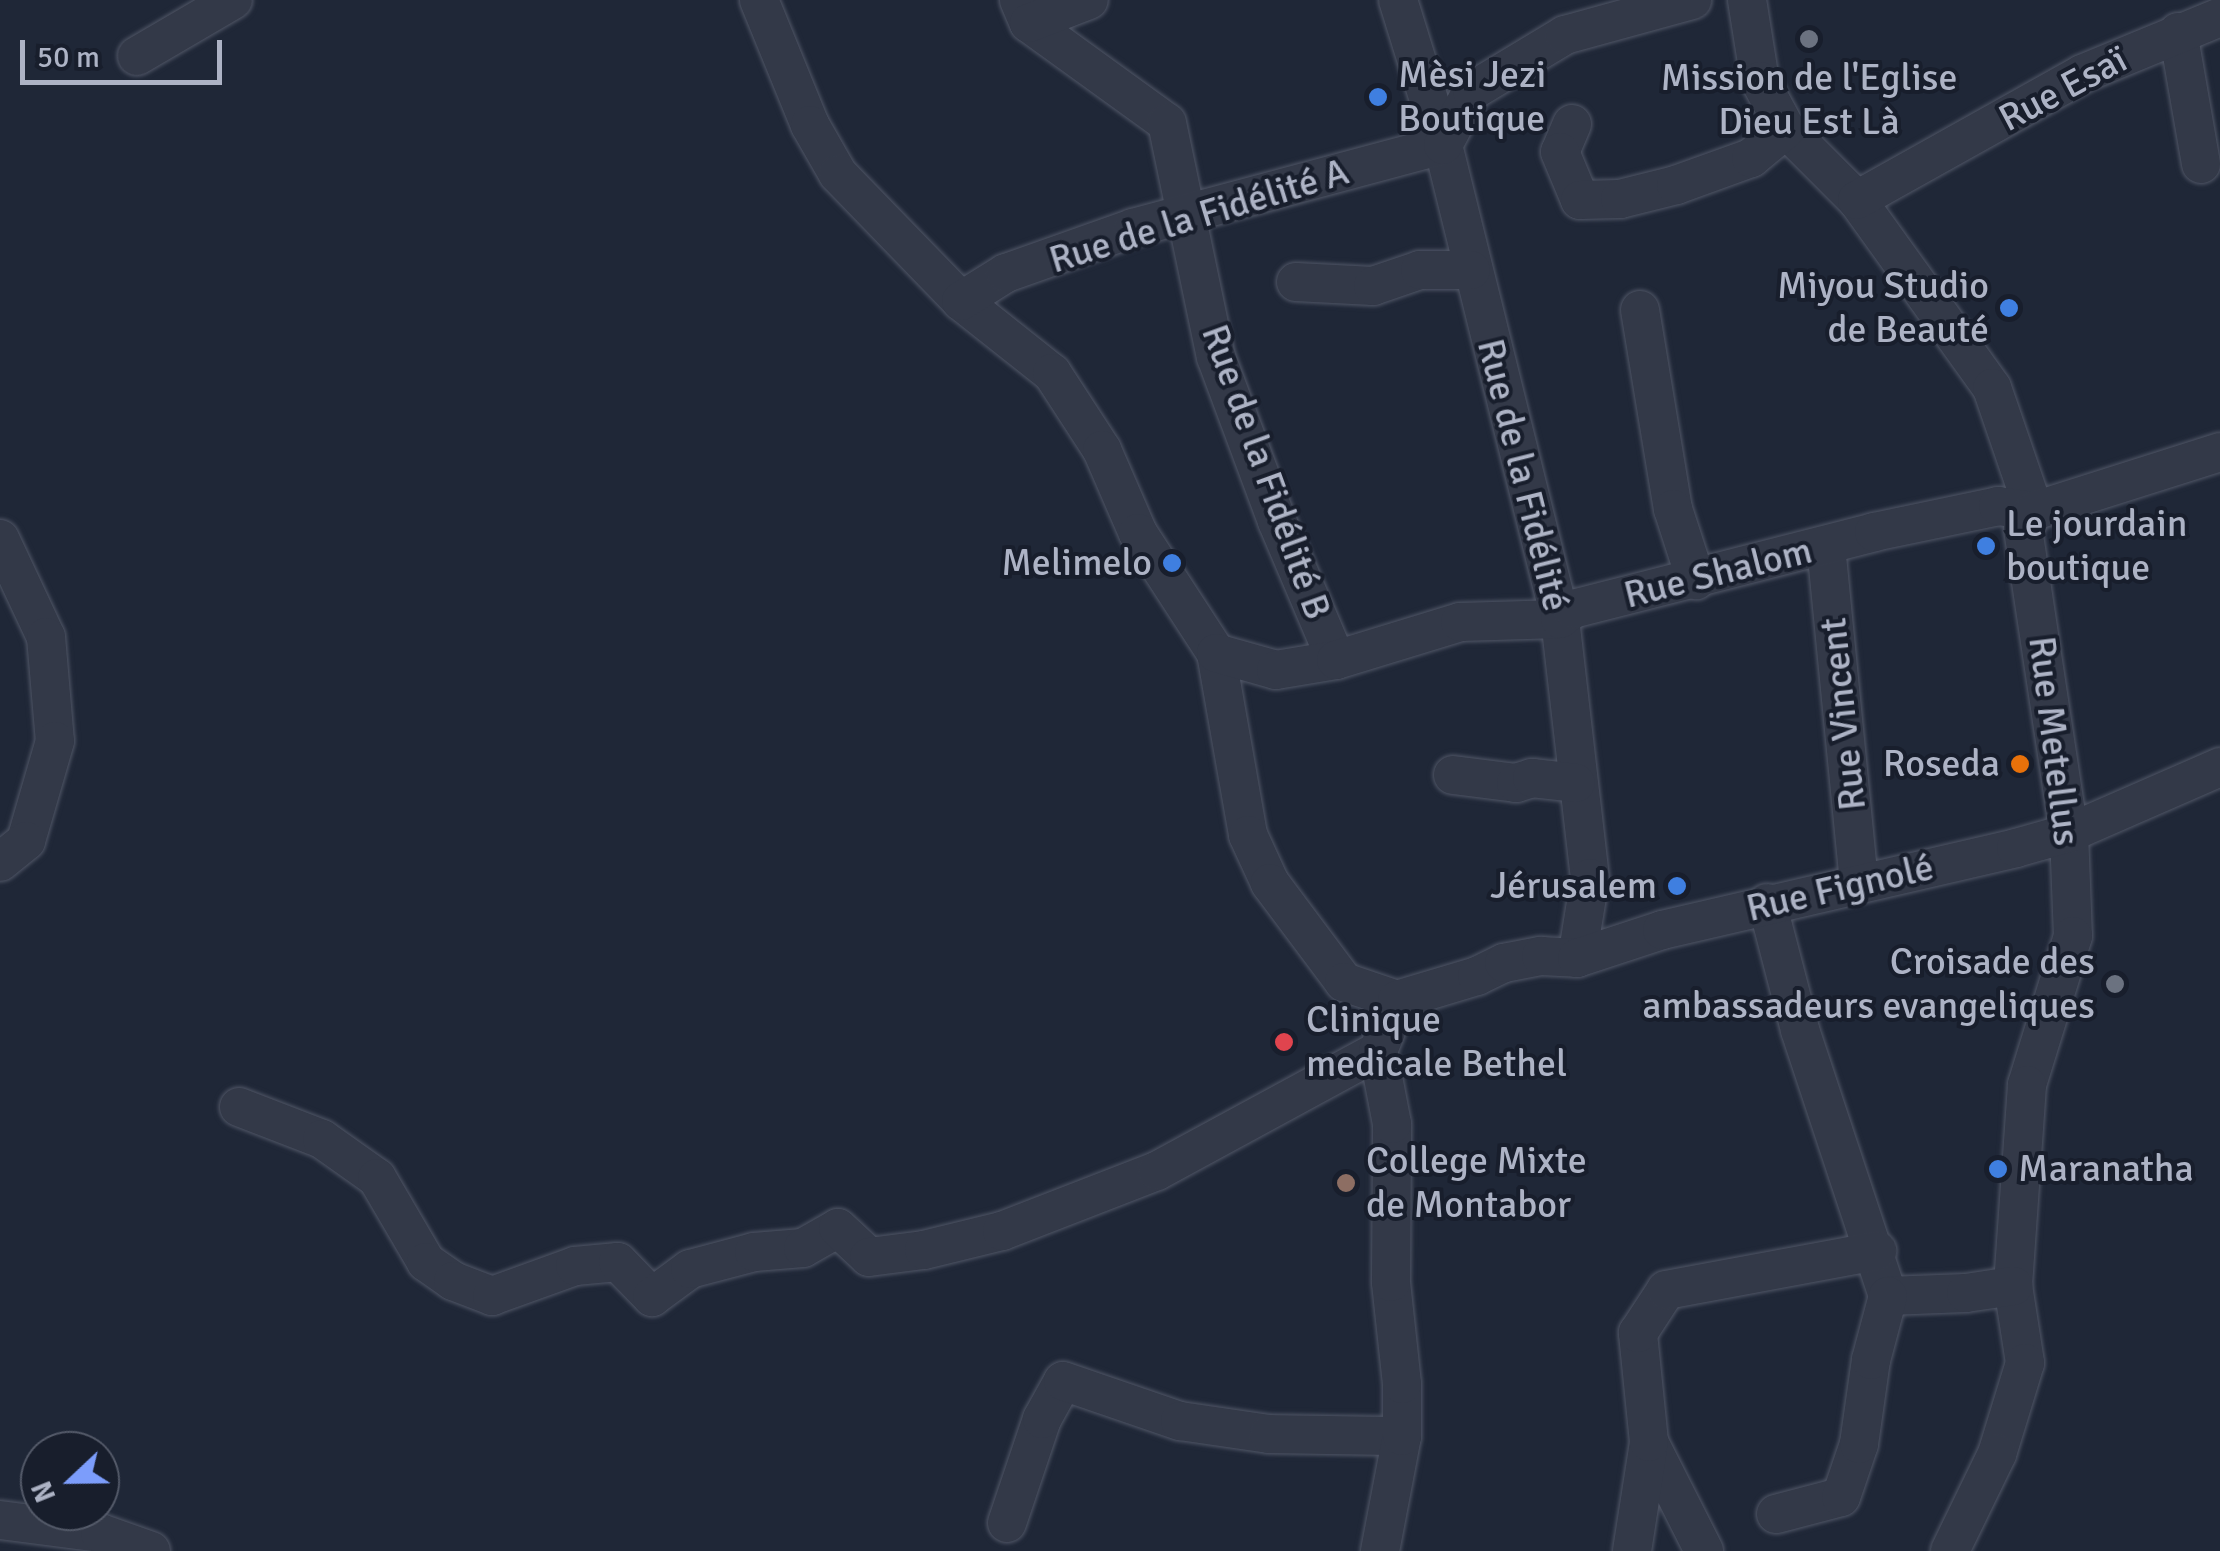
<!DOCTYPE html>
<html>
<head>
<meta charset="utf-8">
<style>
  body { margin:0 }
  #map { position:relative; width:2220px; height:1551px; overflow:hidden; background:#1f2737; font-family:Signika,sans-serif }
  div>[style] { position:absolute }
  .roads { filter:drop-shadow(0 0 2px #505666) drop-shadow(0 0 2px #505666) }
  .minor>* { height:38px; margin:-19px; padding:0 19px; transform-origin:19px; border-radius:19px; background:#333948 }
  .dots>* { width:28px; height:28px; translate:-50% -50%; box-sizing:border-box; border:5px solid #181e2c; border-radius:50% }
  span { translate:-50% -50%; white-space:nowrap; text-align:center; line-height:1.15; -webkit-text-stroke:8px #181e2c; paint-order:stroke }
  .poi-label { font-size:38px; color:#adb3c5 }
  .left { translate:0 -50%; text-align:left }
  .right { translate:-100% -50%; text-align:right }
  .street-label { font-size:38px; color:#adb3c5 }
  .north { position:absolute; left:20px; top:1431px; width:100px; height:100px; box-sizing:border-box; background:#181e2c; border:2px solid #545a69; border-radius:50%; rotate:248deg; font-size:28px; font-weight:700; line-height:40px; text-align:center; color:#adb3c5 }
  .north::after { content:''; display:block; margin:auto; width:35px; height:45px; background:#7c9dfb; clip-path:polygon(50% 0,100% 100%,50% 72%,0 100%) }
  .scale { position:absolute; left:20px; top:40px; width:202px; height:45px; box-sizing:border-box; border:5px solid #adb3c5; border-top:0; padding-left:12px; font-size:30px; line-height:35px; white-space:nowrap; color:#adb3c5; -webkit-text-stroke:8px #181e2c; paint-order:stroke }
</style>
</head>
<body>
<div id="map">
  <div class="roads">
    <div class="minor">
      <i style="left:759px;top:0;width:135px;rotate:67.8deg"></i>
      <i style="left:810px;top:125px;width:56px;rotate:60.3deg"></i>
      <i style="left:838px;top:174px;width:177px;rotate:45.9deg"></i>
      <i style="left:961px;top:301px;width:116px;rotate:38.4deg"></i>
      <i style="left:1052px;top:373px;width:92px;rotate:57deg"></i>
      <i style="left:1102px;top:450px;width:90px;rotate:66.6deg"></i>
      <i style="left:1138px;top:533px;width:143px;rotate:57deg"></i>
      <i style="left:1216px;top:653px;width:185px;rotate:80deg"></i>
      <i style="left:1248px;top:835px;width:53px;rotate:65.4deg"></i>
      <i style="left:1270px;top:883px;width:124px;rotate:53.2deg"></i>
      <i style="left:1344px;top:982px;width:56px;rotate:18.8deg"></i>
      <i style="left:1019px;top:0;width:25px;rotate:67deg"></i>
      <i style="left:1029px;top:23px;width:170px;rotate:35.9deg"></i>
      <i style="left:1167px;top:123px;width:239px;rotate:78.2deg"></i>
      <i style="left:1216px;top:357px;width:175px;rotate:69.6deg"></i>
      <i style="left:1277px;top:521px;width:151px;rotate:67deg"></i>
      <i style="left:1398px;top:0;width:152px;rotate:72.8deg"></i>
      <i style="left:1443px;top:145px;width:488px;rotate:76.1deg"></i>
      <i style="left:1560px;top:619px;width:261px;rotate:83.4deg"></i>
      <i style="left:1590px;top:878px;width:81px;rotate:99.2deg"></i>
      <i style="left:1747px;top:0;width:82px;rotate:80.9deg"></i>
      <i style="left:1760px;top:81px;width:55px;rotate:61.6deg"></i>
      <i style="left:1786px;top:129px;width:100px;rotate:45deg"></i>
      <i style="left:1857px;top:200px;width:231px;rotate:54.3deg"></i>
      <i style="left:1992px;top:388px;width:130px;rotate:71.1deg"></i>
      <i style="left:2034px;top:511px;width:21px;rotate:121deg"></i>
      <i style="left:2023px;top:529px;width:307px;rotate:81.4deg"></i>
      <i style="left:2069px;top:833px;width:103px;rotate:87.8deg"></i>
      <i style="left:2073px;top:936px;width:156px;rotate:107.2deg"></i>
      <i style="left:2027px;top:1085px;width:201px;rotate:94deg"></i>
      <i style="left:2013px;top:1286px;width:78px;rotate:81.1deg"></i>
      <i style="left:2025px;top:1363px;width:95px;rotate:107.1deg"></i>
      <i style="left:1997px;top:1454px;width:108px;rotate:115.9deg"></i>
      <i style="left:1029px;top:23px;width:64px;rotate:-21deg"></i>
      <i style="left:2178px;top:32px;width:134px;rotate:80.1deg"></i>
      <i style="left:137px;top:56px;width:111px;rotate:-30.3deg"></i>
      <i style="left:1572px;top:124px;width:30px;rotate:113deg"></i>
      <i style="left:1560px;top:152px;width:52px;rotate:67.4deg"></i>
      <i style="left:1580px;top:200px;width:40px;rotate:-1.4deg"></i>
      <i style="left:1620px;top:199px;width:58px;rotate:-14deg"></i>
      <i style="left:1676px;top:185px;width:80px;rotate:-19.8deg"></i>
      <i style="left:1751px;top:158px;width:45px;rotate:-39.6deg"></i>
      <i style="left:1857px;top:200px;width:258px;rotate:-29.2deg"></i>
      <i style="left:2082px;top:74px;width:149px;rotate:-22.4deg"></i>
      <i style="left:1296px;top:282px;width:77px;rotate:3deg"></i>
      <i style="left:1373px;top:286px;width:50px;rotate:-18.8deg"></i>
      <i style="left:1420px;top:270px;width:51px"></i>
      <i style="left:961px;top:301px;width:53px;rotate:-31.9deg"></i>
      <i style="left:1006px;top:273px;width:135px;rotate:-19.5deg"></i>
      <i style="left:1133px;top:228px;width:321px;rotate:-15deg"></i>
      <i style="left:1443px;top:145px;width:61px;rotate:-61.8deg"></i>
      <i style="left:1472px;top:91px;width:109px;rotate:-31.1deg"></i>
      <i style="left:1565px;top:35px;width:132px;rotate:-15.4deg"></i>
      <i style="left:1640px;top:310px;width:202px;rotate:80.6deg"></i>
      <i style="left:1673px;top:509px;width:75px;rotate:72.1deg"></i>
      <i style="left:0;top:539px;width:108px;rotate:64.9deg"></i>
      <i style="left:46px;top:637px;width:104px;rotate:85.1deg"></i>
      <i style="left:55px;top:741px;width:104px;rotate:106.2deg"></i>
      <i style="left:26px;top:841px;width:33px;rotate:141deg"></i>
      <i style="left:1826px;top:546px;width:339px;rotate:84.4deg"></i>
      <i style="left:1216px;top:653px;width:62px;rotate:15.8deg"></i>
      <i style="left:1276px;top:670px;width:61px;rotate:-9.5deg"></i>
      <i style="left:1336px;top:660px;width:130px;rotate:-17deg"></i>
      <i style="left:1460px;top:622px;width:100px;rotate:-1.7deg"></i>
      <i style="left:1560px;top:619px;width:16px;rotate:-38deg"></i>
      <i style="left:1573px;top:609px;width:311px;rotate:-14.3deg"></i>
      <i style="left:1874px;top:532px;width:127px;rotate:-11.8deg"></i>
      <i style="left:1998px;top:506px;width:36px;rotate:8deg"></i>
      <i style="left:2034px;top:511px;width:195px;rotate:-17.6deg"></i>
      <i style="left:1453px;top:775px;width:64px;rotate:7.2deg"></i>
      <i style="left:1516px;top:783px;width:17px;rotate:-17deg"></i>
      <i style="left:1532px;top:778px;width:44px;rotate:6.5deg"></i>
      <i style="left:1767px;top:903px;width:131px;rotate:75.4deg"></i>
      <i style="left:1800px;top:1030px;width:280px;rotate:71.7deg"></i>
      <i style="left:1888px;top:1296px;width:78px;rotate:-2.2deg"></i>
      <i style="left:1966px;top:1293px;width:48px;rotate:-8.5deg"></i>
      <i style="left:1397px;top:1000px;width:84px;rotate:-16.7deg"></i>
      <i style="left:1477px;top:976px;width:30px;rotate:-26deg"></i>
      <i style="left:1504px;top:963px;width:38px;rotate:-11deg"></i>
      <i style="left:1541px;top:956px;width:36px;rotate:3deg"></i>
      <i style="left:1577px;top:958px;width:89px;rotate:-18.2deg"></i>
      <i style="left:1662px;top:930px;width:363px;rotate:-13deg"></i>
      <i style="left:2016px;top:848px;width:55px;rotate:-15.8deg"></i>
      <i style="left:2069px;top:833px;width:165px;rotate:-23.6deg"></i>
      <i style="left:239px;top:1107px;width:89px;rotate:21.1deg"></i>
      <i style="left:322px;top:1139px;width:67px;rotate:35.3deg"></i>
      <i style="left:377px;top:1178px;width:97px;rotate:59.7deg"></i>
      <i style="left:426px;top:1262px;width:33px;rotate:35deg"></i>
      <i style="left:453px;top:1281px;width:42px;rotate:21deg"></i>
      <i style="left:492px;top:1296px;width:88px;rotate:-19.9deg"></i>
      <i style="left:575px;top:1266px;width:43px;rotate:-5.3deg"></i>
      <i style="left:618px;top:1262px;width:49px;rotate:45.8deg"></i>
      <i style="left:652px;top:1297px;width:47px;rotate:-36.4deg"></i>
      <i style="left:690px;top:1269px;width:66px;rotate:-14.9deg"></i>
      <i style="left:754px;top:1252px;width:49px;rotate:-4.7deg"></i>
      <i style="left:803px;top:1248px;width:40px;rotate:-29.7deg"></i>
      <i style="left:838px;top:1228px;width:42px;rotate:43.1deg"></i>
      <i style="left:869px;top:1257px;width:55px;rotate:-7.3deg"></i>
      <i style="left:924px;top:1250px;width:80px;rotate:-13.7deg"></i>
      <i style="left:1002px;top:1231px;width:166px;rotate:-21.2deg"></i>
      <i style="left:1157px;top:1171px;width:251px;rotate:-28.5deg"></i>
      <i style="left:1649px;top:1442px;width:122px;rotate:63.2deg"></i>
      <i style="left:1776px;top:1514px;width:67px;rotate:-14.7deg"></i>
      <i style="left:1841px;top:1497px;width:56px;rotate:-71.2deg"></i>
      <i style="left:1859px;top:1444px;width:85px;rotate:-81.9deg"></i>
      <i style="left:1871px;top:1360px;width:66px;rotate:-75.1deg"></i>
      <i style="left:0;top:1520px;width:101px;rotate:7.4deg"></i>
      <i style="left:100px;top:1533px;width:54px;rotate:19.4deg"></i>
      <i style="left:1007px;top:1523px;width:110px;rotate:-71.4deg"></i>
      <i style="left:1042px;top:1419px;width:43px;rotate:-61.1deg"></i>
      <i style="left:1063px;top:1381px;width:124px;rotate:18.9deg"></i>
      <i style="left:1180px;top:1421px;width:90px;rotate:8.3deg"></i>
      <i style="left:1269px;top:1434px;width:133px;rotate:0.9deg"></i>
      <i style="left:1380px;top:1551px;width:117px;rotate:-79.2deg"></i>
      <i style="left:1402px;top:1436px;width:52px;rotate:-90deg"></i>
      <i style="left:1402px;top:1384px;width:103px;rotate:-96.2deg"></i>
      <i style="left:1391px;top:1282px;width:158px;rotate:-89.6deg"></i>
      <i style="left:1392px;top:1124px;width:74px;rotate:-100.9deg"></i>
      <i style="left:1378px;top:1051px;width:22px;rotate:-68deg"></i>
      <i style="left:1632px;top:1551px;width:110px;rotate:-81.1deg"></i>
      <i style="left:1649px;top:1442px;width:110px;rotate:-95.8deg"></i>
      <i style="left:1638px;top:1333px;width:51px;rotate:-56.9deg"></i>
      <i style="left:1666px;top:1290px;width:215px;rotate:-10.5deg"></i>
    </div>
  </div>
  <div class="dots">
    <i style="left:1809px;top:39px;background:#6b7280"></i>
    <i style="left:1378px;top:97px;background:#3f7fe0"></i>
    <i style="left:2009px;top:308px;background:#3f7fe0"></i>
    <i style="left:1986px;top:546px;background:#3f7fe0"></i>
    <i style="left:1172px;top:563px;background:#3f7fe0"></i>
    <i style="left:2020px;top:764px;background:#e8710a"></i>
    <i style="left:1677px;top:886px;background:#3f7fe0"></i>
    <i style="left:2115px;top:984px;background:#6b7280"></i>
    <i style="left:1284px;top:1042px;background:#e0444e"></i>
    <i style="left:1998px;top:1169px;background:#3f7fe0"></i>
    <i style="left:1346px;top:1183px;background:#8d6e63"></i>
  </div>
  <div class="poi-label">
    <span class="left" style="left:1398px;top:97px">Mèsi Jezi<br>Boutique</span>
    <span style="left:1809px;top:100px">Mission de l'Eglise<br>Dieu Est Là</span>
    <span class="right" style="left:1989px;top:308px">Miyou Studio<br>de Beauté</span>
    <span class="left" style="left:2006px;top:546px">Le jourdain<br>boutique</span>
    <span class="right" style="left:1152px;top:563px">Melimelo</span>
    <span class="right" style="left:2000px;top:764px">Roseda</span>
    <span class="right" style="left:1657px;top:886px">Jérusalem</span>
    <span class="right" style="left:2095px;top:984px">Croisade des<br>ambassadeurs evangeliques</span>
    <span class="left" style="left:1306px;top:1042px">Clinique<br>medicale Bethel</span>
    <span class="left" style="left:1366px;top:1183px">College Mixte<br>de Montabor</span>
    <span class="left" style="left:2018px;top:1169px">Maranatha</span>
  </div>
  <div class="street-label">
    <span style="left:2063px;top:89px;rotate:-28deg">Rue Esaï</span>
    <span style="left:1199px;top:216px;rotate:-17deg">Rue de la Fidélité A</span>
    <span style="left:1266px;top:472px;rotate:70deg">Rue de la Fidélité B</span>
    <span style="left:1523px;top:475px;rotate:76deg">Rue de la Fidélité</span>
    <span style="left:1718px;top:573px;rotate:-14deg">Rue Shalom</span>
    <span style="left:1843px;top:714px;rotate:-96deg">Rue Vincent</span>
    <span style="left:2054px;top:741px;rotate:83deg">Rue Metellus</span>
    <span style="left:1840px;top:888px;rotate:-13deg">Rue Fignolé</span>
  </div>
  <div class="north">N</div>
  <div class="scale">50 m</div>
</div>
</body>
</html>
